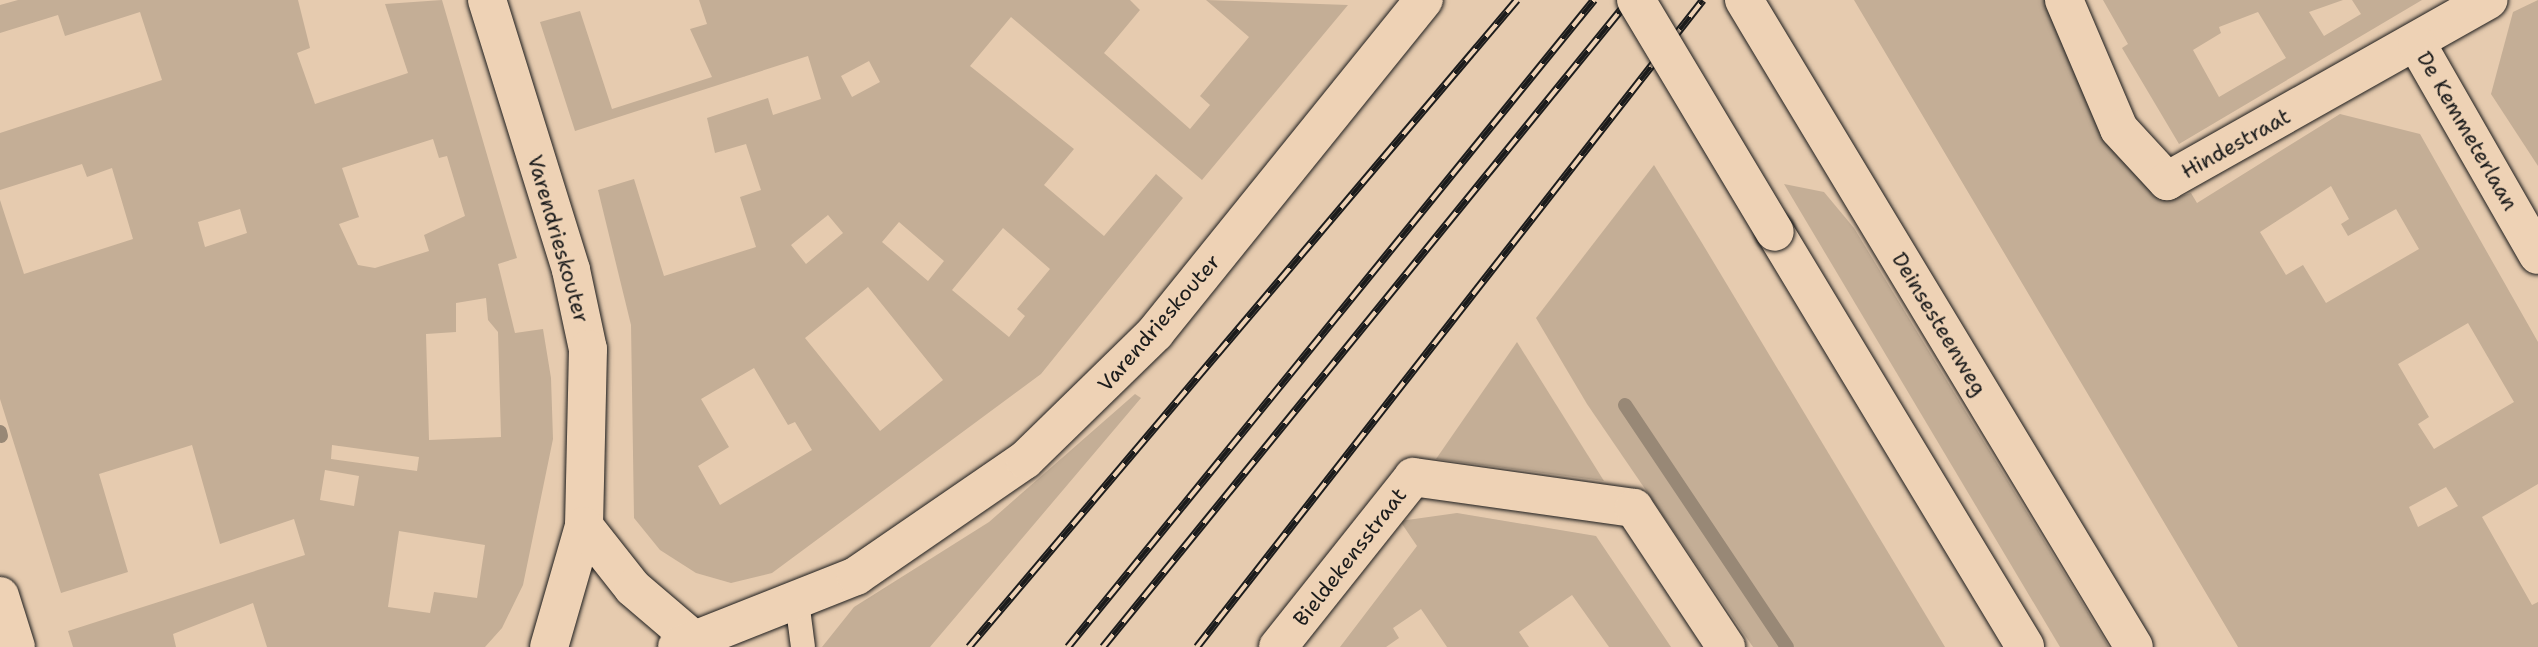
<!DOCTYPE html>
<html>
<head>
<meta charset="utf-8">
<style>
  body { margin:0 }
  #map { position:relative; width:2538px; height:647px; overflow:hidden; background:#e6cbaf; font-family:"Shantell Sans",sans-serif }
  div>[style] { position:absolute }
  .green>* { inset:0; background:#c4ae96 }
  .stream>* { height:14px; margin:-7px; padding:0 7px; transform-origin:7px; border-radius:7px; background:#988876 }
  .roads { filter:drop-shadow(0 0 2px #1c1c1c) drop-shadow(0 0 2px #1c1c1c) }
  .lane>* { height:24px; margin:-12px; padding:0 12px; transform-origin:12px; border-radius:12px; background:#eed2b5 }
  .street>* { height:38px; margin:-19px; padding:0 19px; transform-origin:19px; border-radius:19px; background:#eed2b5 }
  .secondary>* { height:38px; margin:-19px; padding:0 19px; transform-origin:19px; border-radius:19px; background:#eed2b5 }
  .highway>* { height:38px; margin:-19px; padding:0 19px; transform-origin:19px; border-radius:19px; background:#eed2b5 }
  .rail>* { height:8px; margin-top:-4px; transform-origin:0; background:repeating-linear-gradient(90deg,#eed2b5 0 16px,#1c1c1c 0 32px); box-sizing:border-box; border-block:2px solid #1c1c1c }
  .bridges { filter:drop-shadow(0 0 2px #1c1c1c) drop-shadow(0 0 2px #1c1c1c) }
  .highway-bridge>* { height:38px; margin:-19px; padding:0 19px; transform-origin:19px; border-radius:19px; background:#eed2b5 }
  span { translate:-50% -50%; white-space:nowrap; text-align:center; line-height:1.15; -webkit-text-stroke:6px #eed2b5; paint-order:stroke }
  .street-label { font-size:21px; color:#1c1c1c }
</style>
</head>
<body>
<div id="map">
  <div class="green">
    <i style="clip-path:polygon(evenodd,18px 0,298px 0,310px 48px,297px 53px,315px 104px,408px 73px,385px 4px,442px 0,517px 258px,498px 264px,515px 333px,543px 329px,551px 378px,553px 439px,523px 585px,502px 628px,485px 647px,267px 647px,253px 603px,173px 634px,176px 647px,73px 647px,68px 631px,305px 555px,294px 519px,220px 544px,192px 445px,99px 474px,128px 572px,61px 593px,0 399px,0 200px,24px 274px,133px 239px,112px 168px,87px 177px,82px 164px,0 190px,0 133px,162px 80px,140px 12px,65px 36px,58px 15px,0 33px,0 5px,18px 0,433px 139px,439px 158px,447px 156px,465px 216px,424px 235px,429px 251px,375px 268px,358px 265px,339px 224px,359px 217px,342px 168px,433px 139px,18px 0,240px 209px,247px 233px,205px 247px,198px 222px,240px 209px,18px 0,486px 298px,488px 320px,498px 332px,501px 437px,429px 440px,426px 334px,456px 332px,456px 303px,486px 298px,18px 0,332px 445px,419px 457px,417px 471px,331px 459px,332px 445px,18px 0,325px 470px,359px 476px,354px 506px,320px 500px,325px 470px,18px 0,399px 531px,485px 545px,477px 598px,434px 592px,430px 613px,388px 607px,399px 531px)"></i>
    <i style="clip-path:polygon(evenodd,699px 0,1130px 0,1140px 10px,1104px 53px,1190px 129px,1210px 105px,1200px 96px,1249px 37px,1206px 0,1348px 5px,1202px 180px,1011px 17px,970px 66px,1074px 149px,1044px 185px,1104px 236px,1156px 174px,1183px 198px,1041px 374px,772px 573px,731px 583px,696px 573px,660px 550px,634px 518px,631px 325px,598px 190px,634px 179px,664px 276px,756px 247px,740px 197px,761px 190px,746px 144px,715px 153px,707px 118px,768px 98px,773px 115px,821px 99px,808px 56px,575px 131px,540px 22px,580px 11px,612px 109px,712px 77px,690px 29px,707px 24px,699px 0,869px 61px,880px 82px,852px 97px,841px 76px,869px 61px,699px 0,828px 215px,843px 233px,806px 264px,791px 245px,828px 215px,699px 0,899px 222px,944px 261px,928px 281px,882px 242px,899px 222px,699px 0,1003px 228px,1050px 269px,1017px 309px,1025px 316px,1009px 337px,952px 290px,1003px 228px,699px 0,868px 287px,943px 380px,880px 431px,805px 338px,868px 287px,699px 0,754px 368px,788px 425px,795px 422px,812px 450px,720px 505px,698px 466px,729px 447px,701px 399px,754px 368px)"></i>
    <i style="clip-path:polygon(evenodd,1854px 0,2052px 0,2168px 200px,2191px 193px,2197px 203px,2340px 114px,2420px 134px,2538px 342px,2538px 484px,2482px 517px,2532px 605px,2538px 602px,2538px 647px,2238px 647px,1854px 0,2331px 186px,2349px 219px,2341px 224px,2348px 236px,2396px 209px,2419px 249px,2326px 303px,2303px 265px,2286px 275px,2260px 232px,2331px 186px,1854px 0,2468px 323px,2514px 402px,2434px 449px,2418px 424px,2429px 417px,2398px 364px,2468px 323px,1854px 0,2446px 487px,2458px 506px,2418px 527px,2409px 507px,2446px 487px)"></i>
    <i style="clip-path:polygon(evenodd,2103px 0,2343px 0,2309px 12px,2324px 36px,2361px 14px,2352px 0,2422px 0,2179px 144px,2122px 48px,2128px 44px,2103px 0,2258px 12px,2286px 58px,2219px 97px,2193px 50px,2221px 33px,2219px 27px,2258px 12px)"></i>
    <i style="clip-path:polygon(2538px 0,2538px 166px,2491px 94px,2513px 12px)"></i>
    <i style="clip-path:polygon(1654px 165px,1702px 243px,1945px 647px,1753px 647px,1587px 404px,1536px 318px)"></i>
    <i style="clip-path:polygon(1784px 184px,1824px 192px,1854px 228px,2109px 647px,2060px 647px)"></i>
    <i style="clip-path:polygon(1517px 342px,1604px 481px,1436px 459px)"></i>
    <i style="clip-path:polygon(1135px 394px,1141px 398px,930px 647px,822px 647px,854px 607px,989px 522px)"></i>
    <i style="clip-path:polygon(1457px 513px,1596px 536px,1671px 647px,1609px 647px,1572px 595px,1519px 632px,1529px 647px,1447px 647px,1421px 609px,1393px 628px,1399px 638px,1386px 647px,1340px 647px,1417px 546px,1400px 521px)"></i>
  </div>
  <div class="stream">
    <i style="left:1625px;top:405px;width:291px;rotate:56.2deg"></i>
    <i style="left:0;top:432px;width:4px;rotate:76deg"></i>
  </div>
  <div class="roads">
    <div class="lane">
      <i style="left:797px;top:601px;width:46px;rotate:82.6deg"></i>
    </div>
    <div class="street">
      <i style="left:487px;top:0;width:283px;rotate:72.7deg"></i>
      <i style="left:571px;top:270px;width:81px;rotate:77.9deg"></i>
      <i style="left:588px;top:349px;width:177px;rotate:91.3deg"></i>
      <i style="left:584px;top:526px;width:126px;rotate:106.1deg"></i>
      <i style="left:2064px;top:0;width:140px;rotate:66.9deg"></i>
      <i style="left:2119px;top:129px;width:71px;rotate:47.3deg"></i>
      <i style="left:2167px;top:181px;width:369px;rotate:-29.4deg"></i>
      <i style="left:2417px;top:44px;width:243px;rotate:60.2deg"></i>
      <i style="left:584px;top:526px;width:79px;rotate:51.7deg"></i>
      <i style="left:633px;top:588px;width:82px;rotate:40.5deg"></i>
      <i style="left:1278px;top:647px;width:217px;rotate:-51.5deg"></i>
      <i style="left:1413px;top:477px;width:223px;rotate:8deg"></i>
      <i style="left:1634px;top:508px;width:167px;rotate:56.5deg"></i>
    </div>
    <div class="secondary">
      <i style="left:0;top:596px;width:53px;rotate:72.6deg"></i>
      <i style="left:677px;top:647px;width:193px;rotate:-21.6deg"></i>
      <i style="left:856px;top:576px;width:205px;rotate:-34.5deg"></i>
      <i style="left:1025px;top:460px;width:182px;rotate:-44.3deg"></i>
      <i style="left:1155px;top:333px;width:428px;rotate:-51.1deg"></i>
    </div>
    <div class="highway">
      <i style="left:1744px;top:0;width:755px;rotate:58.92deg"></i>
      <i style="left:1775px;top:232px;width:484px;rotate:58.9deg"></i>
    </div>
  </div>
  <div class="rail">
    <i style="left:969px;top:647px;width:848px;rotate:-49.74deg"></i>
    <i style="left:1068px;top:647px;width:834px;rotate:-50.89deg"></i>
    <i style="left:1103px;top:647px;width:834px;rotate:-50.89deg"></i>
    <i style="left:1197px;top:647px;width:821px;rotate:-51.97deg"></i>
  </div>
  <div class="bridges">
    <div class="highway-bridge">
      <i style="left:1636px;top:0;width:270px;rotate:59.1deg"></i>
    </div>
  </div>
  <div class="street-label">
    <span style="left:2467px;top:131px;rotate:60deg">De Kemmeterlaan</span>
    <span style="left:2236px;top:144px;rotate:-29deg">Hindestraat</span>
    <span style="left:558px;top:239px;rotate:74deg">Varendrieskouter</span>
    <span style="left:1159px;top:323px;rotate:-49deg">Varendrieskouter</span>
    <span style="left:1939px;top:324px;rotate:59deg">Deinsesteenweg</span>
    <span style="left:1350px;top:557px;rotate:-52deg">Bieldekensstraat</span>
  </div>
</div>
</body>
</html>
